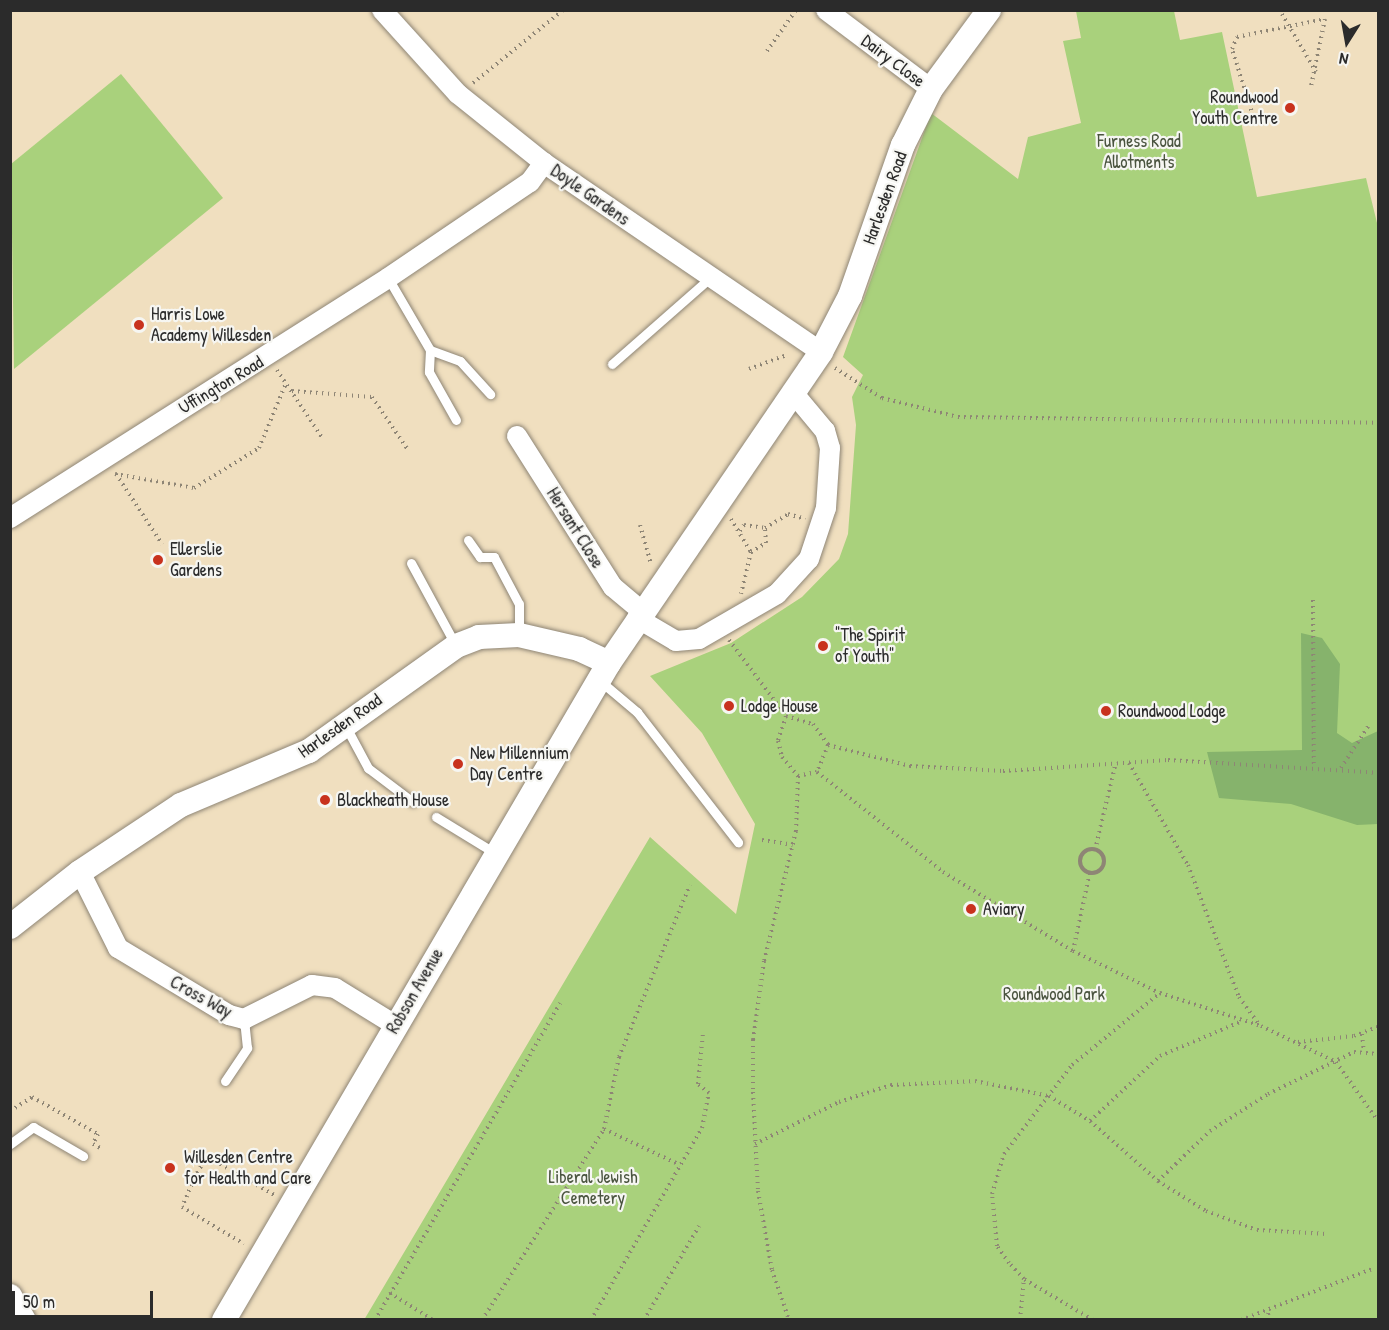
<!DOCTYPE html>
<html>
<head>
<meta charset="utf-8">
<style>
  body { margin:0 }
  #map { position:relative; width:1389px; height:1330px; overflow:hidden; background:#f0dfbf; font-family:"Patrick Hand",sans-serif }
  div>[style] { position:absolute }
  .green>* { inset:0; background:#a9d17c }
  .forest>* { inset:0; background:#86b36c }
  .path>* { height:4px; margin-top:-2px; transform-origin:0; background:repeating-linear-gradient(90deg,#8e8575 0 1.5px,transparent 0 6px) }
  .path>.ring { margin:-2px; padding:0; box-sizing:content-box; background:none; border:4px solid #8e8575; border-radius:50% }
  .roads { filter:drop-shadow(0 0 2px #8e8575) drop-shadow(0 0 2px #8e8575) }
  .service>* { height:9px; margin:-4.5px; padding:0 4.5px; transform-origin:4.5px; border-radius:4.5px; background:#fff }
  .minor>* { height:20px; margin:-10px; padding:0 10px; transform-origin:10px; border-radius:10px; background:#fff }
  .tertiary>* { height:24px; margin:-12px; padding:0 12px; transform-origin:12px; border-radius:12px; background:#fff }
  .dots>* { width:16px; height:16px; translate:-50% -50%; box-sizing:border-box; border:3px solid #f6f6f2; border-radius:50% }
  span { translate:-50% -50%; white-space:nowrap; text-align:center; line-height:1.15; -webkit-text-stroke:4.5px #f6f6f2; paint-order:stroke }
  .street-label { font-size:18px; color:#2b2b2b }
  .poi-label { font-size:18px; color:#2b2b2b }
  .right { translate:-100% -50%; text-align:right }
  .left { translate:0 -50%; text-align:left }
  .park-label { font-size:18px; color:#4a543f }
  .frame { position:absolute; inset:0; border:12px solid #2b2b2b; pointer-events:none }
  .north { position:absolute; left:1317px; top:12px; width:60px; height:60px; -webkit-text-stroke:4px #f6f6f2; paint-order:stroke; rotate:191deg; font-size:16px; font-weight:700; line-height:24px; text-align:center; color:#2b2b2b }
  .north::after { content:''; display:block; margin:auto; width:21px; height:27px; background:#2b2b2b; clip-path:polygon(50% 0,100% 100%,50% 72%,0 100%) }
  .scale { position:absolute; left:12px; top:1291px; width:141px; height:27px; box-sizing:border-box; border:3px solid #2b2b2b; border-top:0; padding-left:8px; font-size:18px; line-height:21px; white-space:nowrap; color:#2b2b2b; -webkit-text-stroke:4px #f6f6f2; paint-order:stroke }
</style>
</head>
<body>
<div id="map">
  <div class="green">
    <i style="clip-path:polygon(1076px 11px,1174px 11px,1180px 40px,1222px 32px,1257px 197px,1366px 178px,1378px 227px,1378px 1319px,364px 1320px,650px 837px,736px 914px,755px 824px,702px 733px,650px 676px,731px 643px,802px 597px,839px 559px,848px 534px,856px 425px,852px 397px,863px 375px,843px 357px,931px 113px,1018px 179px,1028px 137px,1081px 123px,1063px 41px,1081px 38px)"></i>
    <i style="clip-path:polygon(121px 74px,223px 198px,14px 369px,11px 164px)"></i>
  </div>
  <div class="forest">
    <i style="clip-path:polygon(1301px 633px,1322px 638px,1340px 664px,1337px 733px,1352px 743px,1378px 731px,1378px 824px,1357px 825px,1291px 804px,1219px 798px,1207px 752px,1302px 750px)"></i>
  </div>
  <div class="path">
    <i style="left:1282px;top:14px;width:67px;rotate:59.6deg"></i>
    <i style="left:767px;top:51px;width:50px;rotate:-54.7deg"></i>
    <i style="left:473px;top:83px;width:116px;rotate:-39deg"></i>
    <i style="left:1253px;top:116px;width:70px;rotate:-107.4deg"></i>
    <i style="left:1232px;top:49px;width:13px;rotate:-67deg"></i>
    <i style="left:1237px;top:37px;width:90px;rotate:-11.6deg"></i>
    <i style="left:1325px;top:19px;width:68px;rotate:101.8deg"></i>
    <i style="left:835px;top:368px;width:56px;rotate:32.6deg"></i>
    <i style="left:882px;top:398px;width:78px;rotate:14deg"></i>
    <i style="left:958px;top:417px;width:420px;rotate:0.8deg"></i>
    <i style="left:749px;top:369px;width:40px;rotate:-20.2deg"></i>
    <i style="left:277px;top:370px;width:83px;rotate:56.3deg"></i>
    <i style="left:292px;top:391px;width:80px;rotate:4.3deg"></i>
    <i style="left:372px;top:397px;width:64px;rotate:55.8deg"></i>
    <i style="left:115px;top:474px;width:80px;rotate:10deg"></i>
    <i style="left:194px;top:488px;width:76px;rotate:-31.6deg"></i>
    <i style="left:259px;top:448px;width:70px;rotate:-67.4deg"></i>
    <i style="left:116px;top:474px;width:84px;rotate:56.7deg"></i>
    <i style="left:731px;top:519px;width:39px;rotate:59deg"></i>
    <i style="left:751px;top:552px;width:43px;rotate:103.4deg"></i>
    <i style="left:640px;top:525px;width:41px;rotate:74.2deg"></i>
    <i style="left:740px;top:531px;width:7px;rotate:-56deg"></i>
    <i style="left:744px;top:525px;width:21px;rotate:8deg"></i>
    <i style="left:751px;top:552px;width:17px;rotate:-31deg"></i>
    <i style="left:766px;top:543px;width:15px;rotate:-94deg"></i>
    <i style="left:765px;top:528px;width:27px;rotate:-31deg"></i>
    <i style="left:788px;top:514px;width:18px;rotate:16deg"></i>
    <i style="left:1313px;top:600px;width:167px;rotate:89.7deg"></i>
    <i style="left:729px;top:640px;width:95px;rotate:53.1deg"></i>
    <i style="left:786px;top:716px;width:28px;rotate:17deg"></i>
    <i style="left:813px;top:724px;width:26px;rotate:54deg"></i>
    <i style="left:828px;top:745px;width:85px;rotate:14.4deg"></i>
    <i style="left:910px;top:766px;width:93px;rotate:3.1deg"></i>
    <i style="left:1003px;top:771px;width:165px;rotate:-3.8deg"></i>
    <i style="left:1168px;top:760px;width:210px;rotate:3.5deg"></i>
    <i style="left:786px;top:716px;width:26px;rotate:108deg"></i>
    <i style="left:778px;top:741px;width:16px;rotate:76deg"></i>
    <i style="left:782px;top:757px;width:25px;rotate:50deg"></i>
    <i style="left:798px;top:776px;width:55px;rotate:92.1deg"></i>
    <i style="left:796px;top:831px;width:134px;rotate:103.8deg"></i>
    <i style="left:764px;top:961px;width:80px;rotate:97.9deg"></i>
    <i style="left:753px;top:1040px;width:52px;rotate:90deg"></i>
    <i style="left:753px;top:1092px;width:99px;rotate:87.1deg"></i>
    <i style="left:758px;top:1191px;width:80px;rotate:80deg"></i>
    <i style="left:772px;top:1270px;width:53px;rotate:71.2deg"></i>
    <i style="left:828px;top:745px;width:29px;rotate:112deg"></i>
    <i style="left:817px;top:772px;width:161px;rotate:38.4deg"></i>
    <i style="left:943px;top:872px;width:152px;rotate:31.3deg"></i>
    <i style="left:1073px;top:951px;width:97px;rotate:25.8deg"></i>
    <i style="left:1160px;top:993px;width:106px;rotate:18.1deg"></i>
    <i style="left:1261px;top:1026px;width:83px;rotate:25.6deg"></i>
    <i style="left:1336px;top:1062px;width:72px;rotate:54.6deg"></i>
    <i style="left:1129px;top:763px;width:118px;rotate:60deg"></i>
    <i style="left:1188px;top:865px;width:142px;rotate:68.9deg"></i>
    <i style="left:1239px;top:997px;width:36px;rotate:54deg"></i>
    <i style="left:1341px;top:768px;width:51px;rotate:-56.9deg"></i>
    <i style="left:798px;top:776px;width:19px;rotate:-12deg"></i>
    <i style="left:762px;top:840px;width:31px;rotate:9deg"></i>
    <i class="ring" style="left:1080px;top:849px;width:20px;height:20px"></i>
    <i style="left:1095px;top:850px;width:90px;rotate:-76.6deg"></i>
    <i style="left:1073px;top:951px;width:81px;rotate:-77.9deg"></i>
    <i style="left:1362px;top:1034px;width:18px;rotate:84deg"></i>
    <i style="left:1298px;top:1042px;width:56px;rotate:-6.1deg"></i>
    <i style="left:1354px;top:1036px;width:26px;rotate:-21deg"></i>
    <i style="left:10px;top:1111px;width:26px;rotate:-32deg"></i>
    <i style="left:32px;top:1097px;width:76px;rotate:29.3deg"></i>
    <i style="left:98px;top:1134px;width:11px;rotate:117deg"></i>
    <i style="left:93px;top:1144px;width:10px;rotate:29deg"></i>
    <i style="left:1090px;top:1121px;width:96px;rotate:-42.9deg"></i>
    <i style="left:1160px;top:1056px;width:89px;rotate:-23.1deg"></i>
    <i style="left:604px;top:1129px;width:74px;rotate:-78.2deg"></i>
    <i style="left:619px;top:1057px;width:186px;rotate:-67.6deg"></i>
    <i style="left:755px;top:1144px;width:94px;rotate:-26.6deg"></i>
    <i style="left:839px;top:1102px;width:55px;rotate:-18.1deg"></i>
    <i style="left:891px;top:1085px;width:84px;rotate:-2.7deg"></i>
    <i style="left:975px;top:1081px;width:76px;rotate:11.5deg"></i>
    <i style="left:1049px;top:1096px;width:48px;rotate:31.4deg"></i>
    <i style="left:1090px;top:1121px;width:91px;rotate:41.4deg"></i>
    <i style="left:1158px;top:1181px;width:57px;rotate:32deg"></i>
    <i style="left:1206px;top:1211px;width:54px;rotate:20.4deg"></i>
    <i style="left:1257px;top:1230px;width:69px;rotate:3.3deg"></i>
    <i style="left:194px;top:1178px;width:17px;rotate:-59deg"></i>
    <i style="left:203px;top:1163px;width:12px;rotate:-9deg"></i>
    <i style="left:215px;top:1161px;width:70px;rotate:29.8deg"></i>
    <i style="left:194px;top:1179px;width:30px;rotate:113deg"></i>
    <i style="left:182px;top:1207px;width:72px;rotate:30.8deg"></i>
    <i style="left:1158px;top:1181px;width:72px;rotate:-43.9deg"></i>
    <i style="left:1210px;top:1131px;width:69px;rotate:-32.5deg"></i>
    <i style="left:1268px;top:1094px;width:96px;rotate:-26deg"></i>
    <i style="left:1354px;top:1052px;width:24px;rotate:5deg"></i>
    <i style="left:390px;top:1293px;width:51px;rotate:32.1deg"></i>
    <i style="left:375px;top:1320px;width:367px;rotate:-59.7deg"></i>
    <i style="left:482px;top:1320px;width:227px;rotate:-57.4deg"></i>
    <i style="left:604px;top:1129px;width:84px;rotate:25.3deg"></i>
    <i style="left:591px;top:1320px;width:222px;rotate:-60deg"></i>
    <i style="left:702px;top:1128px;width:36px;rotate:-79deg"></i>
    <i style="left:709px;top:1093px;width:14px;rotate:-141deg"></i>
    <i style="left:698px;top:1084px;width:51px;rotate:-84.4deg"></i>
    <i style="left:644px;top:1320px;width:109px;rotate:-59.7deg"></i>
    <i style="left:1020px;top:1320px;width:41px;rotate:-84.4deg"></i>
    <i style="left:1093px;top:1320px;width:80px;rotate:-149.3deg"></i>
    <i style="left:1024px;top:1279px;width:22px;rotate:-133deg"></i>
    <i style="left:1009px;top:1263px;width:21px;rotate:-125deg"></i>
    <i style="left:997px;top:1246px;width:52px;rotate:-95.5deg"></i>
    <i style="left:992px;top:1194px;width:42px;rotate:-73.3deg"></i>
    <i style="left:1004px;top:1154px;width:112px;rotate:-52.6deg"></i>
    <i style="left:1072px;top:1065px;width:114px;rotate:-39.3deg"></i>
    <i style="left:1241px;top:1320px;width:141px;rotate:-21.3deg"></i>
    <i style="left:1266px;top:1320px;width:9px;rotate:-69deg"></i>
  </div>
  <div class="roads">
    <div class="service">
      <i style="left:388px;top:278px;width:83px;rotate:59.7deg"></i>
      <i style="left:430px;top:350px;width:22px;rotate:93deg"></i>
      <i style="left:429px;top:372px;width:55px;rotate:60.6deg"></i>
      <i style="left:430px;top:350px;width:32px;rotate:20deg"></i>
      <i style="left:460px;top:361px;width:45px;rotate:47.7deg"></i>
      <i style="left:612px;top:364px;width:130px;rotate:-41.3deg"></i>
      <i style="left:468px;top:540px;width:21px;rotate:55deg"></i>
      <i style="left:480px;top:557px;width:14px"></i>
      <i style="left:494px;top:557px;width:53px;rotate:62deg"></i>
      <i style="left:519px;top:604px;width:29px;rotate:90deg"></i>
      <i style="left:411px;top:563px;width:92px;rotate:61.5deg"></i>
      <i style="left:599px;top:680px;width:50px;rotate:40.1deg"></i>
      <i style="left:637px;top:712px;width:165px;rotate:52.2deg"></i>
      <i style="left:346px;top:727px;width:47px;rotate:61.8deg"></i>
      <i style="left:368px;top:768px;width:56px;rotate:37.1deg"></i>
      <i style="left:436px;top:817px;width:69px;rotate:31.4deg"></i>
      <i style="left:225px;top:1081px;width:40px;rotate:-56deg"></i>
      <i style="left:247px;top:1048px;width:29px;rotate:-96deg"></i>
      <i style="left:10px;top:1144px;width:29px;rotate:-36deg"></i>
      <i style="left:33px;top:1127px;width:58px;rotate:30.1deg"></i>
    </div>
    <div class="minor">
      <i style="left:382px;top:10px;width:113px;rotate:47.9deg"></i>
      <i style="left:458px;top:94px;width:110px;rotate:38.7deg"></i>
      <i style="left:544px;top:163px;width:335px;rotate:34.3deg"></i>
      <i style="left:826px;top:10px;width:131px;rotate:37deg"></i>
      <i style="left:517px;top:436px;width:179px;rotate:57.6deg"></i>
      <i style="left:613px;top:587px;width:38px;rotate:40deg"></i>
      <i style="left:10px;top:518px;width:448px;rotate:-32.4deg"></i>
      <i style="left:388px;top:278px;width:171px;rotate:-34.1deg"></i>
      <i style="left:530px;top:182px;width:24px;rotate:-54deg"></i>
      <i style="left:637px;top:618px;width:45px;rotate:30.5deg"></i>
      <i style="left:676px;top:641px;width:23px;rotate:-5deg"></i>
      <i style="left:699px;top:639px;width:90px;rotate:-30deg"></i>
      <i style="left:777px;top:594px;width:47px;rotate:-47.6deg"></i>
      <i style="left:809px;top:559px;width:54px;rotate:-71.6deg"></i>
      <i style="left:826px;top:508px;width:60px;rotate:-86.2deg"></i>
      <i style="left:830px;top:448px;width:18px;rotate:-106deg"></i>
      <i style="left:825px;top:431px;width:47px;rotate:-129.8deg"></i>
      <i style="left:80px;top:872px;width:85px;rotate:63.4deg"></i>
      <i style="left:118px;top:948px;width:130px;rotate:31.1deg"></i>
      <i style="left:229px;top:1015px;width:16px;rotate:15deg"></i>
      <i style="left:244px;top:1019px;width:76px;rotate:-26.6deg"></i>
      <i style="left:312px;top:985px;width:23px;rotate:7deg"></i>
      <i style="left:335px;top:988px;width:70px;rotate:31.7deg"></i>
    </div>
    <div class="tertiary">
      <i style="left:10px;top:927px;width:89px;rotate:-38.2deg"></i>
      <i style="left:80px;top:872px;width:121px;rotate:-33.6deg"></i>
      <i style="left:181px;top:805px;width:139px;rotate:-22.9deg"></i>
      <i style="left:309px;top:751px;width:181px;rotate:-35.5deg"></i>
      <i style="left:456px;top:646px;width:25px;rotate:-21deg"></i>
      <i style="left:479px;top:637px;width:40px;rotate:-2.9deg"></i>
      <i style="left:519px;top:635px;width:62px;rotate:13.1deg"></i>
      <i style="left:579px;top:649px;width:33px;rotate:25deg"></i>
      <i style="left:10px;top:1296px;width:28px;rotate:60deg"></i>
      <i style="left:224px;top:1320px;width:761px;rotate:-59.63deg"></i>
      <i style="left:609px;top:663px;width:376px;rotate:-55.7deg"></i>
      <i style="left:821px;top:352px;width:63px;rotate:-62.6deg"></i>
      <i style="left:850px;top:296px;width:160px;rotate:-70.7deg"></i>
      <i style="left:903px;top:145px;width:63px;rotate:-63.4deg"></i>
      <i style="left:931px;top:89px;width:98px;rotate:-53.7deg"></i>
    </div>
  </div>
  <div class="dots">
    <i style="left:1290px;top:108px;background:#c8321e"></i>
    <i style="left:139px;top:325px;background:#c8321e"></i>
    <i style="left:158px;top:560px;background:#c8321e"></i>
    <i style="left:823px;top:646px;background:#c8321e"></i>
    <i style="left:729px;top:706px;background:#c8321e"></i>
    <i style="left:1106px;top:711px;background:#c8321e"></i>
    <i style="left:458px;top:764px;background:#c8321e"></i>
    <i style="left:325px;top:800px;background:#c8321e"></i>
    <i style="left:971px;top:909px;background:#c8321e"></i>
    <i style="left:170px;top:1168px;background:#c8321e"></i>
  </div>
  <div class="street-label">
    <span style="left:893px;top:61px;rotate:37deg">Dairy Close</span>
    <span style="left:590px;top:195px;rotate:35deg">Doyle Gardens</span>
    <span style="left:885px;top:198px;rotate:-70deg">Harlesden Road</span>
    <span style="left:221px;top:385px;rotate:-31deg">Uffington Road</span>
    <span style="left:575px;top:528px;rotate:58deg">Hersant Close</span>
    <span style="left:340px;top:726px;rotate:-35deg">Harlesden Road</span>
    <span style="left:415px;top:991px;rotate:-60deg">Robson Avenue</span>
    <span style="left:201px;top:997px;rotate:29deg">Cross Way</span>
  </div>
  <div class="poi-label">
    <span class="right" style="left:1278px;top:108px">Roundwood<br>Youth Centre</span>
    <span class="left" style="left:151px;top:325px">Harris Lowe<br>Academy Willesden</span>
    <span class="left" style="left:170px;top:560px">Ellerslie<br>Gardens</span>
    <span class="left" style="left:835px;top:646px">"The Spirit<br>of Youth"</span>
    <span class="left" style="left:741px;top:706px">Lodge House</span>
    <span class="left" style="left:1118px;top:711px">Roundwood Lodge</span>
    <span class="left" style="left:470px;top:764px">New Millennium<br>Day Centre</span>
    <span class="left" style="left:337px;top:800px">Blackheath House</span>
    <span class="left" style="left:983px;top:909px">Aviary</span>
    <span class="left" style="left:184px;top:1168px">Willesden Centre<br>for Health and Care</span>
  </div>
  <div class="park-label">
    <span style="left:1139px;top:152px">Furness Road<br>Allotments</span>
    <span style="left:1054px;top:994px">Roundwood Park</span>
    <span style="left:593px;top:1188px">Liberal Jewish<br>Cemetery</span>
  </div>
  <div class="frame"></div>
  <div class="north">N</div>
  <div class="scale">50 m</div>
</div>
</body>
</html>
